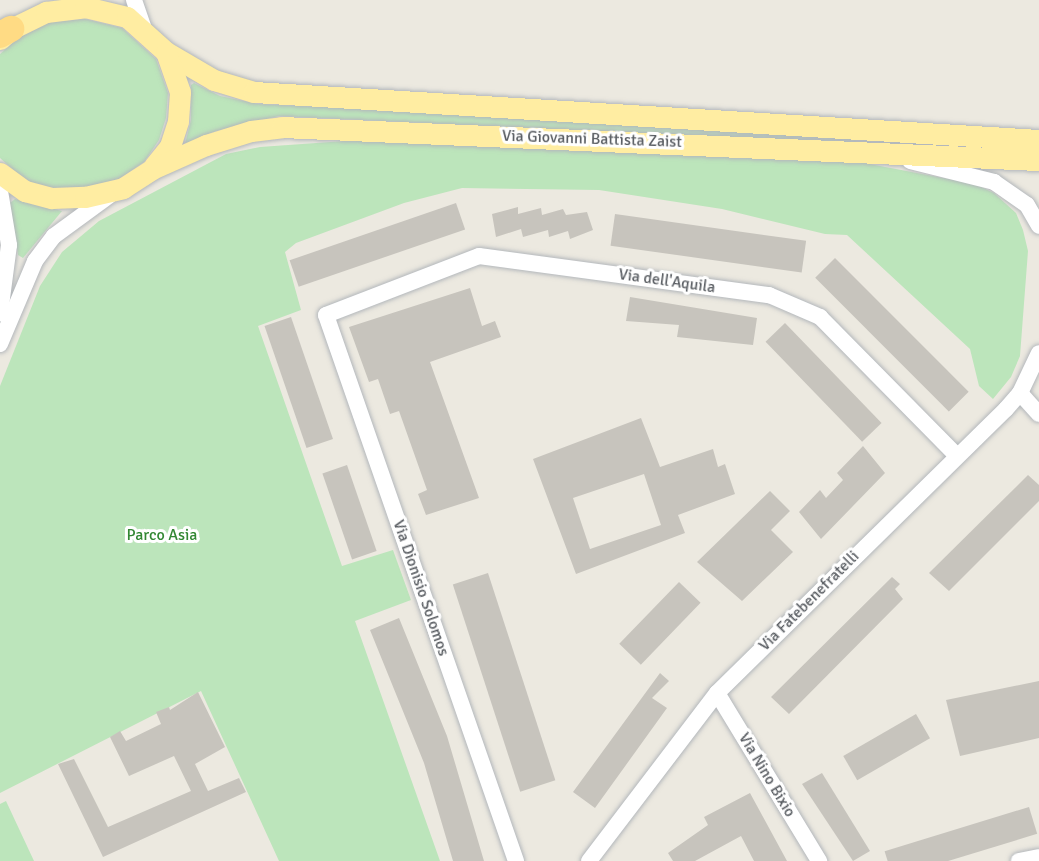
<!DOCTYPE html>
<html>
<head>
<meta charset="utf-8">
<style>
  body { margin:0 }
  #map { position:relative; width:1039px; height:861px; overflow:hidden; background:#ece9e0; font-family:Signika,sans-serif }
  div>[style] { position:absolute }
  .green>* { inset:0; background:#bce5bb }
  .building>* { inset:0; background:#c7c4bd; transform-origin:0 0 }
  .roads { filter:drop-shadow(0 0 2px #b3b7bb) drop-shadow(0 0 2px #b3b7bb) }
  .minor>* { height:16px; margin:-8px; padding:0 8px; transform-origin:8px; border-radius:8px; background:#fff }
  .major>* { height:21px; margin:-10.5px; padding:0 10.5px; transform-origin:10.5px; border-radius:10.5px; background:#ffeda2 }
  .highway>* { height:26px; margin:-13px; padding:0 13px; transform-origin:13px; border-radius:13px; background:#ffdb84 }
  span { translate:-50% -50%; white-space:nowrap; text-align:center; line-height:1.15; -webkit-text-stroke:6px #fff; paint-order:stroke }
  .street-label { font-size:16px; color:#595d62 }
  .park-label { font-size:16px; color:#328733 }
</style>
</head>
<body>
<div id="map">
  <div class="green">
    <i style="clip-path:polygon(85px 19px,122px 28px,156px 59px,168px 93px,166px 118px,159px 140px,144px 162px,119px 179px,85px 189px,52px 190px,27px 182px,0 158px,0 54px,19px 37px,49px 22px)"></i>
    <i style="clip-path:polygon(194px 83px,220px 96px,258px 104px,908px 135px,1039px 153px,279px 116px,216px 131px,185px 144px,191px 120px,191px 85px)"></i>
    <i style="clip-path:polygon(373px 139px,859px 162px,975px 184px,994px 193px,1016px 213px,1023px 230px,1028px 251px,1020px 356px,1011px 377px,993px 399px,979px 386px,970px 349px,847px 235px,825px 234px,722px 209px,599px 190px,462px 188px,404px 203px,296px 243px,285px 252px,301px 310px,258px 326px,342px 566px,393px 550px,411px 600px,355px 621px,440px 861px,279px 861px,201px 691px,0 793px,0 386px,40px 286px,62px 252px,99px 221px,226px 154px,260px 147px)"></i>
    <i style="clip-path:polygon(15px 199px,62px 211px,23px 258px,18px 255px,10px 203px)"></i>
    <i style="clip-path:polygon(6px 801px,34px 861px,0 861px,0 804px)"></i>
  </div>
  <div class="building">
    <i style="left:456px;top:203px;width:28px;height:176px;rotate:71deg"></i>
    <i style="clip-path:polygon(518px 207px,518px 214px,541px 208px,542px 215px,563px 209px,566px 215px,587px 212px,593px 230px,570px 239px,568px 231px,549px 237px,548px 230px,523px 237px,521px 229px,496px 237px,492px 214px)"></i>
    <i style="left:615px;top:214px;width:193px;height:32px;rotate:8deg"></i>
    <i style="left:835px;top:258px;width:189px;height:28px;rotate:45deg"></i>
    <i style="clip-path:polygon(470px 288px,482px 326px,495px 321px,501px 337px,430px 362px,479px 498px,426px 515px,418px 494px,427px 490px,399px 411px,390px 414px,378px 379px,369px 382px,349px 327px)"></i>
    <i style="clip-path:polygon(630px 297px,757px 318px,753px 345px,677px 337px,679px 325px,626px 321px)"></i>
    <i style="left:291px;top:317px;width:129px;height:28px;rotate:71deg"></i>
    <i style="left:785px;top:323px;width:139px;height:27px;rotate:46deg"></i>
    <i style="clip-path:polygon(evenodd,641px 418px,660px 467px,713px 449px,718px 467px,725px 464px,735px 494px,678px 515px,685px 533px,576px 574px,533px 459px,641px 418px,644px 474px,661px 525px,590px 549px,573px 498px,644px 474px)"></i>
    <i style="clip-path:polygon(863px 446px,885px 473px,821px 539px,799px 512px,820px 490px,826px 498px,843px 480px,837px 473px)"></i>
    <i style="left:347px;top:465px;width:91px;height:26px;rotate:71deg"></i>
    <i style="clip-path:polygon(1028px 475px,1039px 485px,1039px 501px,949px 591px,929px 573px)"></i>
    <i style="clip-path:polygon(770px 491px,790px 511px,771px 530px,793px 552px,742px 601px,697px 562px)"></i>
    <i style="left:488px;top:573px;width:218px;height:37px;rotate:72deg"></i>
    <i style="clip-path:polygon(892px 577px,900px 584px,895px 589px,903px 599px,789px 714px,771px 697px)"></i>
    <i style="left:679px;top:582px;width:30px;height:86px;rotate:44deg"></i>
    <i style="clip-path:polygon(399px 618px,447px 736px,484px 861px,453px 861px,424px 763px,370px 630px)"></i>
    <i style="clip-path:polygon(660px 673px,669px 681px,652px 698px,667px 708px,595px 808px,573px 792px)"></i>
    <i style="clip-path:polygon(1039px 681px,1039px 738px,960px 756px,946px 700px)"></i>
    <i style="clip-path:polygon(198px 692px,225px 747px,195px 764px,208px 791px,239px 778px,246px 792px,103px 857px,58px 764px,74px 759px,108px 827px,191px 791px,174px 756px,129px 776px,110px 737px,120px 731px,126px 741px,161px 724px,156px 712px,169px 707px,170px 710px)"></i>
    <i style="left:916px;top:714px;width:28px;height:84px;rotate:60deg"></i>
    <i style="clip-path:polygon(822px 773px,870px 851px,853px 861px,802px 784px)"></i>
    <i style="clip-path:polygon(750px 793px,787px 861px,754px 861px,741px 836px,695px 861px,673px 861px,668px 853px,708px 825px,704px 817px)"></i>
    <i style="left:1029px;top:807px;width:28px;height:151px;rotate:73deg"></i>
  </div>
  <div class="roads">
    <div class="minor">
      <i style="left:134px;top:0;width:31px;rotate:71deg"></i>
      <i style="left:910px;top:161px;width:87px;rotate:14deg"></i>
      <i style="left:994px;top:182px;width:40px;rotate:34.9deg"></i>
      <i style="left:1027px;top:205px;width:24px;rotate:60deg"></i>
      <i style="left:0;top:191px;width:55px;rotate:80.5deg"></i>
      <i style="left:9px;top:245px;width:69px;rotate:97.5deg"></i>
      <i style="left:0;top:344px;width:90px;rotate:-67.1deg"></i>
      <i style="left:35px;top:261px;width:31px;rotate:-53deg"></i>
      <i style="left:54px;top:236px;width:69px;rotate:-36.2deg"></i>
      <i style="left:1020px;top:393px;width:28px;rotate:48deg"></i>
      <i style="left:717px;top:693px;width:197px;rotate:58.7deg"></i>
      <i style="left:516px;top:861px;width:578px;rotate:-109.19deg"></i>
      <i style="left:326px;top:315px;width:164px;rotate:-21.1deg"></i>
      <i style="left:479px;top:256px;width:293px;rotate:7.7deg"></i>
      <i style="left:769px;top:295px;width:56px;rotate:23.3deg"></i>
      <i style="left:820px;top:317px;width:194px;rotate:45.4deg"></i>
      <i style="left:589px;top:861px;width:211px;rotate:-52.7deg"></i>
      <i style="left:717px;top:693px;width:405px;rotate:-44.5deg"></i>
      <i style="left:1006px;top:409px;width:21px;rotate:-49deg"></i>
      <i style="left:1020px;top:393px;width:44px;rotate:-64.6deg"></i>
      <i style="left:1019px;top:861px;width:20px;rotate:-11deg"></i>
    </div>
    <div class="major">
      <i style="left:0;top:39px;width:15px;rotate:-42deg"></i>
      <i style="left:11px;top:29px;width:39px;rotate:-26deg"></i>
      <i style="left:46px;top:12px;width:39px;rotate:-7deg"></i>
      <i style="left:85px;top:7px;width:43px;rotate:13.4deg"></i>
      <i style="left:127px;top:17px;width:52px;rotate:41.9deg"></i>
      <i style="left:166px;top:52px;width:56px;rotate:30.3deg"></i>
      <i style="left:214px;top:80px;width:42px;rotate:16.7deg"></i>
      <i style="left:254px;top:92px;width:786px;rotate:3.5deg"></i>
      <i style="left:154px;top:166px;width:26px;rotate:-51deg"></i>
      <i style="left:170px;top:146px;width:26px;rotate:-72deg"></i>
      <i style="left:178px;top:121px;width:29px;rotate:-86deg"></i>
      <i style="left:180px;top:92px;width:42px;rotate:-109.3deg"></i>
      <i style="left:0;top:173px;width:31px;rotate:36deg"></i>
      <i style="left:25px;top:191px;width:28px;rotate:15deg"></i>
      <i style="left:52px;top:198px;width:33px;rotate:-2deg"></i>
      <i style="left:85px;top:197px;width:39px;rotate:-13deg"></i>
      <i style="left:123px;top:188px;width:35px;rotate:-33deg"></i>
      <i style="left:152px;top:169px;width:59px;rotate:-24deg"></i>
      <i style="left:206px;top:145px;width:47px;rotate:-17.3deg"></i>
      <i style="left:251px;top:131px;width:31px;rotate:-7deg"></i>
      <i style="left:282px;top:127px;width:758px;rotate:2.5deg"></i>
    </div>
    <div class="highway">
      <i style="left:0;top:35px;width:13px;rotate:-29deg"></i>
    </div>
  </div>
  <div class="street-label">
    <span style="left:592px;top:139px;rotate:2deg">Via Giovanni Battista Zaist</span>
    <span style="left:667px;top:281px;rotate:8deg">Via dell'Aquila</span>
    <span style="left:421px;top:588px;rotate:71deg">Via Dionisio Solomos</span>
    <span style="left:809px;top:601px;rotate:-45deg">Via Fatebenefratelli</span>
    <span style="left:767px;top:775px;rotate:59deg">Via Nino Bixio</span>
  </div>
  <div class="park-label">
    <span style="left:162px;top:535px">Parco Asia</span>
  </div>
</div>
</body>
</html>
